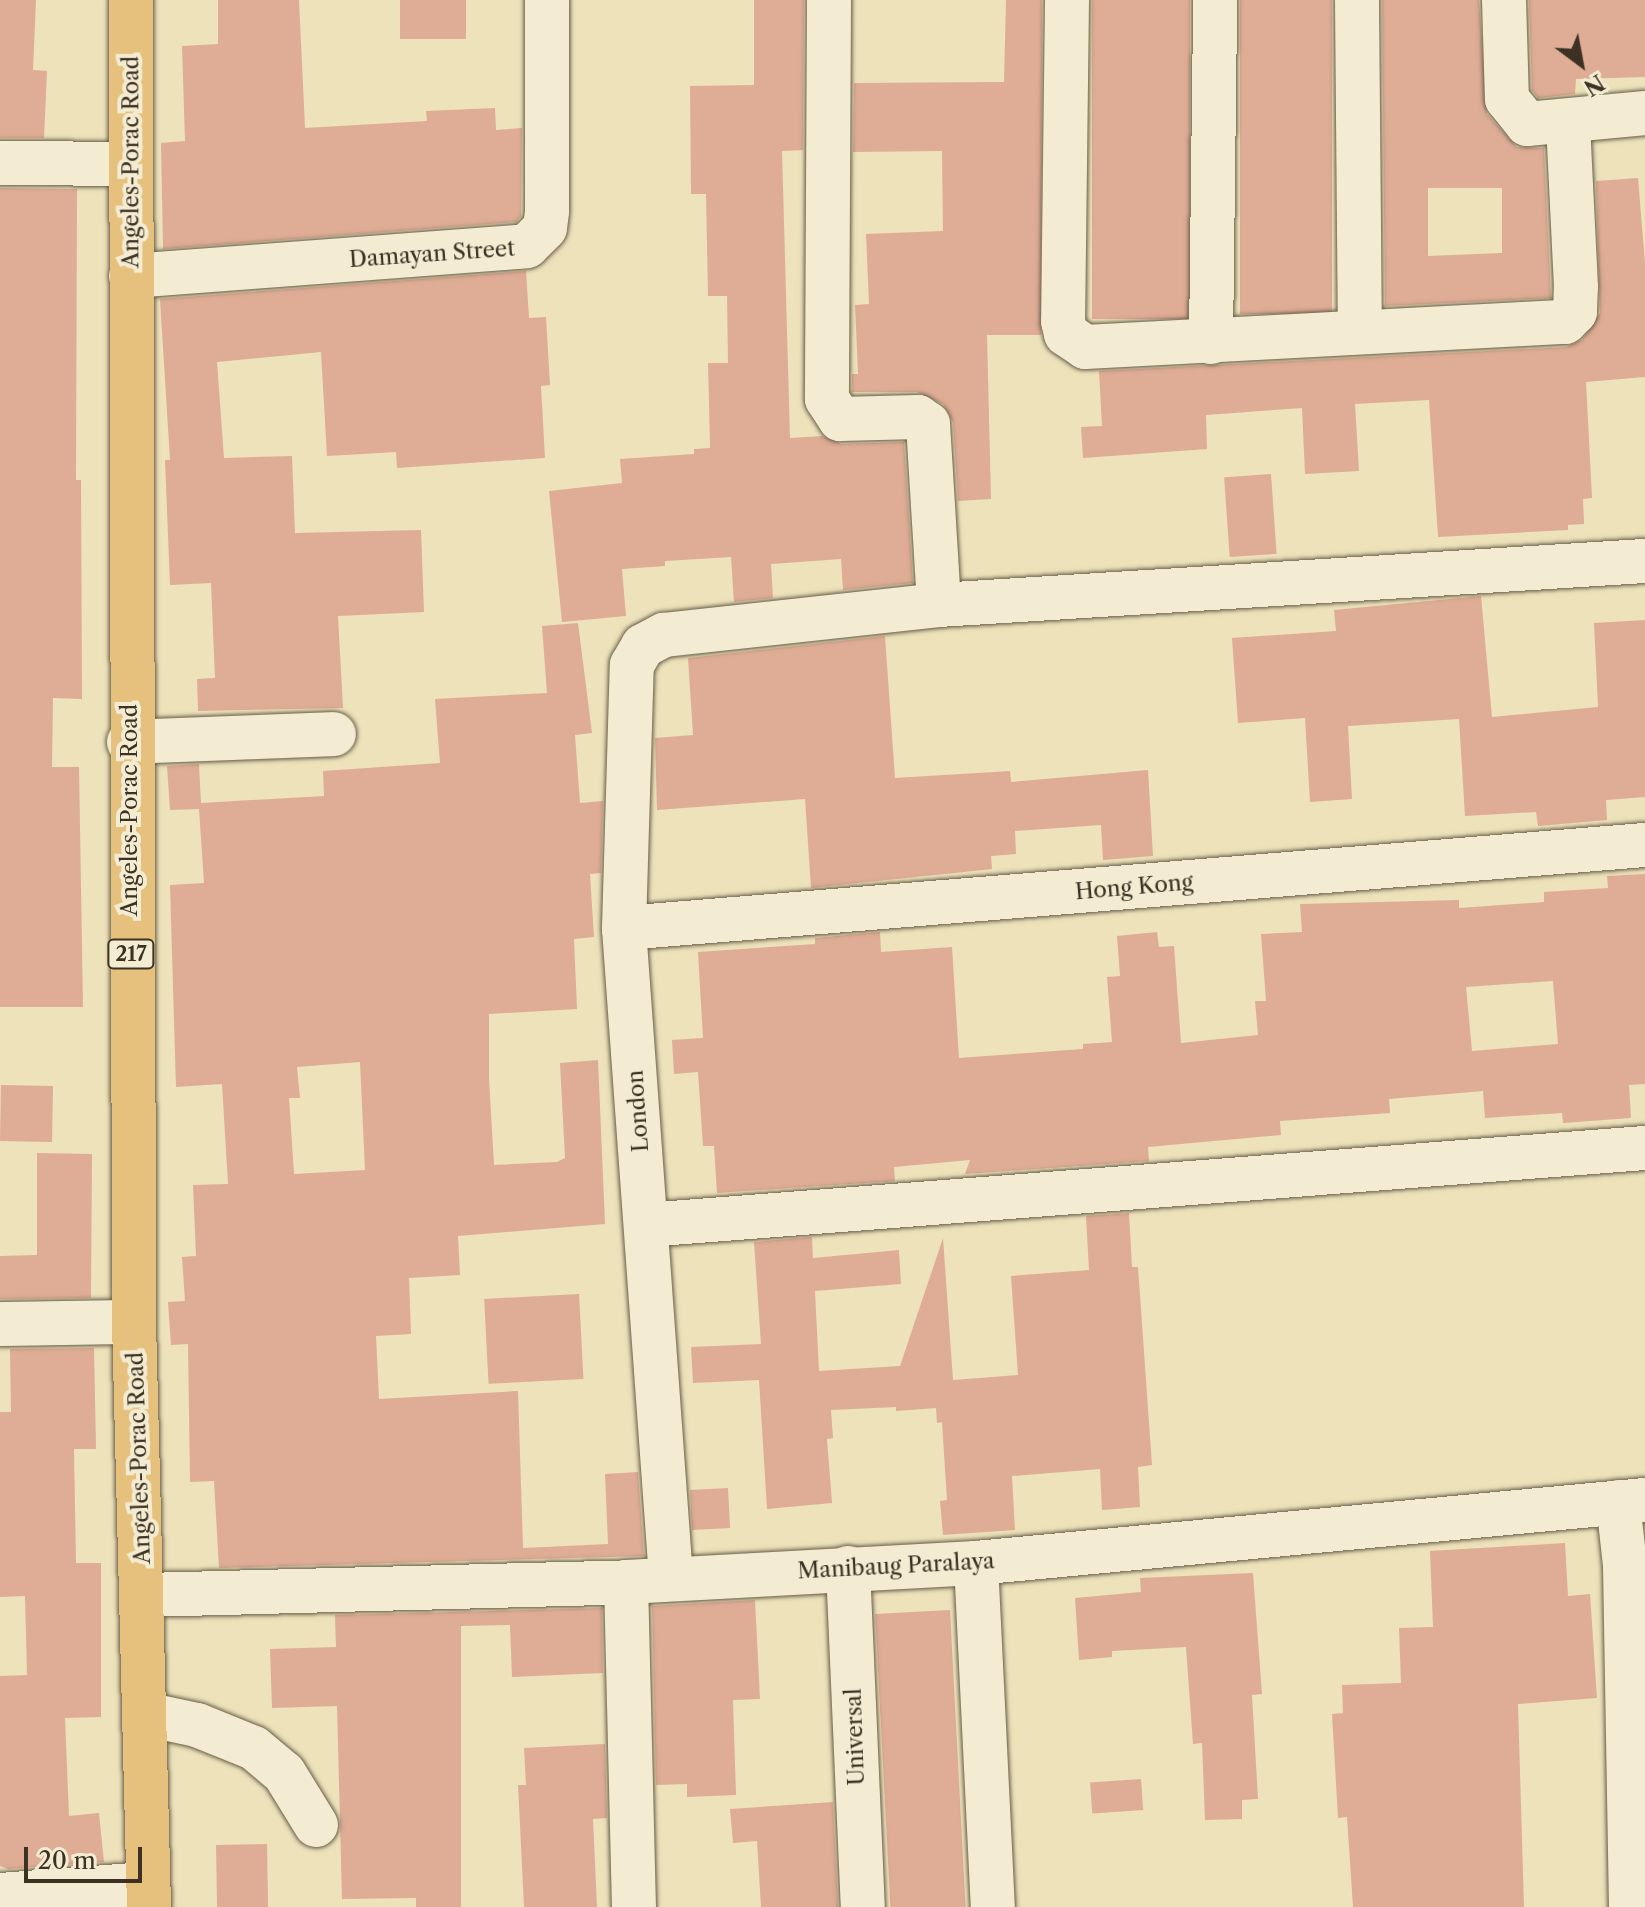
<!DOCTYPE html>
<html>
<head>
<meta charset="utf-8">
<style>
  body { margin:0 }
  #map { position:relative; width:1645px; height:1907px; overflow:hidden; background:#ede2ba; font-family:"Libre Caslon Text",serif }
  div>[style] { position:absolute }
  .building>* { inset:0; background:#dfac96; transform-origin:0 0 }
  .roads { filter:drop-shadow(0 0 2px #685d48) drop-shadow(0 0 2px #685d48) }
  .minor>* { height:44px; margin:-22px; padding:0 22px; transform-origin:22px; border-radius:22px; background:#f3ecd2 }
  .major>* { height:44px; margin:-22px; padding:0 22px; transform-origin:22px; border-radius:22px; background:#e6c17d }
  span { translate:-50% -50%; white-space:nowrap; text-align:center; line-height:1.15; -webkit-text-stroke:8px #f3ecd2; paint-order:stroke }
  .shield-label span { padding:2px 6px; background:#f3ecd2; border:2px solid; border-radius:6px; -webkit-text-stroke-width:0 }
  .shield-label { font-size:20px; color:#3c3122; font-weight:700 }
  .street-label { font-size:22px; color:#3c3122 }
  .north { position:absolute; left:1541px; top:24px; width:80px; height:80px; -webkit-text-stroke:6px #f3ecd2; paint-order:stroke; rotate:148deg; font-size:22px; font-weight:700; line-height:32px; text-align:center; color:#3c3122 }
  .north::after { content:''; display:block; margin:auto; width:28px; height:36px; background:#3c3122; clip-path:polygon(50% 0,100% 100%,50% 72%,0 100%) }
  .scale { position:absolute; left:24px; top:1847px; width:118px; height:36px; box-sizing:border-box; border:4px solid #3c3122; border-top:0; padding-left:10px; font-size:24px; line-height:28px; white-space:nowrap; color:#3c3122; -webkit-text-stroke:6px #f3ecd2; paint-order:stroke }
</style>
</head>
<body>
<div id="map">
  <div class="building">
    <i style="clip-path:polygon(0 0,36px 0,33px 70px,47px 71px,44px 138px,0 138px)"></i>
    <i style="clip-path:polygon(218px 0,299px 0,305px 128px,427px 121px,426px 111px,495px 108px,496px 130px,522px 128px,521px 216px,516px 222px,163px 249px,161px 143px,185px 141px,182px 46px,218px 44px)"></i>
    <i style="left:400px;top:0;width:66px;height:39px"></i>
    <i style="clip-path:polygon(754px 0,804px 0,803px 150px,782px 151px,790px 438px,823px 436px,841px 444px,904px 442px,913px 583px,843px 590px,841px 559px,771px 564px,773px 598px,734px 602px,731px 557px,665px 561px,665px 566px,622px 569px,626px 616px,562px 622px,549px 491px,622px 483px,620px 459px,694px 454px,694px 449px,710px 448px,708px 363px,728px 363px,727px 296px,708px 296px,706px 194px,691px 194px,690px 86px,754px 85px)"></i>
    <i style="clip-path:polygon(1006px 0,1042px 0,1041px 335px,987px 335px,991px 499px,958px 501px,953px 422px,943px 404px,917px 392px,852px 392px,852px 374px,858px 374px,855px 305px,869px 304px,866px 234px,943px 231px,942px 151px,853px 152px,854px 83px,1004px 82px)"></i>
    <i style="left:1092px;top:0;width:98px;height:319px"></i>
    <i style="left:1240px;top:0;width:92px;height:314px"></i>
    <i style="clip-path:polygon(evenodd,1382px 0,1479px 0,1487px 114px,1517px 147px,1544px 148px,1551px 298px,1385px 306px,1382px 0,1428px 188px,1502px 188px,1502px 253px,1428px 256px,1428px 188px)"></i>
    <i style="clip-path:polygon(1529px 0,1645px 0,1645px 77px,1576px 79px,1575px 94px,1538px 98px,1532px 90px)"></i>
    <i style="clip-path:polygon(1638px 178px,1645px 263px,1645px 377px,1586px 382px,1592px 498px,1583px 499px,1584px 524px,1568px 525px,1568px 530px,1438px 537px,1429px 400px,1355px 404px,1359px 471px,1305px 474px,1302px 408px,1206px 415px,1207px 449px,1083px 458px,1081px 427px,1102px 426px,1099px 371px,1566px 347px,1582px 340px,1600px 313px,1596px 181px)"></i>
    <i style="clip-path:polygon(0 188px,77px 189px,76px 480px,81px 480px,82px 699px,53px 698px,52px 767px,79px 767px,83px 1007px,0 1007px)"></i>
    <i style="clip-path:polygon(526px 271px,529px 318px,546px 317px,550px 385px,541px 386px,545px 458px,397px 468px,396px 452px,327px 456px,321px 352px,217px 362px,224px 458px,292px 456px,295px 533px,421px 530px,424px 612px,338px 616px,343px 708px,198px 711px,197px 679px,215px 678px,211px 583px,170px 585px,165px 460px,170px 460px,160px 299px)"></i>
    <i style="left:1271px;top:474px;width:80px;height:47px;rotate:86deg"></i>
    <i style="clip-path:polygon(1481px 596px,1492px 717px,1598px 707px,1594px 623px,1645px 620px,1645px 797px,1606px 800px,1607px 820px,1538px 826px,1536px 812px,1465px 816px,1459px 719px,1348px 726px,1352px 799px,1310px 802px,1305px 718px,1238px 723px,1232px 638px,1336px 631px,1334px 610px)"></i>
    <i style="clip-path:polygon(evenodd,578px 623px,592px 733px,575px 735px,580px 803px,603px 801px,601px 873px,590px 874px,594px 937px,574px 939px,577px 1009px,489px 1014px,489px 1079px,494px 1165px,557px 1162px,565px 1158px,560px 1063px,598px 1060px,605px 1224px,458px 1236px,460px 1275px,409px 1278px,411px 1334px,376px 1336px,379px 1399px,518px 1391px,523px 1548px,608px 1544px,605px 1474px,638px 1472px,644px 1556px,219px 1568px,214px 1481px,190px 1482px,188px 1344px,171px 1345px,168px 1302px,185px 1301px,182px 1257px,196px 1256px,193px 1185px,228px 1184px,222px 1084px,176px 1087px,170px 885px,204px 883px,199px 809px,170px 810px,167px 766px,199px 764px,201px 803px,324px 796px,323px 771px,440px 763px,435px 699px,547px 693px,542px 626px,578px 623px,360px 1062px,365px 1170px,294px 1174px,289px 1098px,300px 1098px,297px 1067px,360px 1062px)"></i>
    <i style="clip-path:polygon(885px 636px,895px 778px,1010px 771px,1011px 782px,1148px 770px,1153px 856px,1103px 860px,1101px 825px,1015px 831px,1016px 854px,991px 856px,992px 869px,811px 888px,805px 799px,657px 810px,655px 738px,693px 735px,688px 658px)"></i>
    <i style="clip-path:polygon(evenodd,1645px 874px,1645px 1084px,1629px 1085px,1631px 1118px,1563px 1123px,1562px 1113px,1485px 1118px,1483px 1091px,1389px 1099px,1390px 1113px,1280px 1121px,1281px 1135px,1148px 1147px,1149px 1161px,965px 1174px,970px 1160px,894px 1167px,895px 1181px,717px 1193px,714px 1146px,703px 1146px,698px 1072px,674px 1074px,672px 1040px,703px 1038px,698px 952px,815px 944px,815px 938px,880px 932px,881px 952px,952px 947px,959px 1058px,1083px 1049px,1083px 1044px,1112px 1042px,1107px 977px,1120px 976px,1117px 936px,1157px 932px,1159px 947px,1174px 946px,1181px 1043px,1258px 1035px,1255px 1001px,1266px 1001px,1261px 934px,1302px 932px,1300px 904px,1459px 900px,1459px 908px,1544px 902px,1544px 892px,1608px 888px,1607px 876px,1645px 874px,1553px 981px,1558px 1044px,1472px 1051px,1466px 987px,1553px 981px)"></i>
    <i style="left:53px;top:1086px;width:56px;height:52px;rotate:91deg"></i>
    <i style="clip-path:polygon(37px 1153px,92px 1154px,91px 1298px,0 1299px,0 1256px,37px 1255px)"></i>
    <i style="clip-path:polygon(1129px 1213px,1132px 1267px,1138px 1267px,1152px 1465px,1138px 1467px,1140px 1507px,1102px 1510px,1100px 1469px,1012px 1476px,1015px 1530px,943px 1535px,940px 1501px,947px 1500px,942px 1422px,937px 1423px,936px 1408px,896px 1411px,896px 1407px,831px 1410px,833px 1438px,827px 1439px,832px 1503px,767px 1509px,759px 1380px,693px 1383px,691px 1347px,761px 1344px,754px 1242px,812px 1237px,813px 1258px,899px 1250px,901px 1284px,815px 1291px,819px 1371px,900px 1366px,943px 1238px,953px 1380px,1018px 1375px,1011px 1276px,1089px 1270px,1086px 1216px)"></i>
    <i style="left:579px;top:1294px;width:85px;height:95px;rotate:87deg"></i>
    <i style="clip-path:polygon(94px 1348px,96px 1449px,74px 1449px,76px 1563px,101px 1563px,101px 1717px,65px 1718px,69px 1816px,99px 1813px,104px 1862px,8px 1869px,0 1866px,0 1676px,27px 1675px,25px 1596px,0 1597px,0 1412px,11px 1412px,10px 1349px)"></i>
    <i style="left:728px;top:1488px;width:40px;height:38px;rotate:87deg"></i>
    <i style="clip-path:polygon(1565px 1543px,1568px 1596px,1590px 1594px,1597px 1698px,1518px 1704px,1524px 1907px,1353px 1907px,1347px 1817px,1338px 1818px,1332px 1714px,1343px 1713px,1342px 1685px,1401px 1683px,1399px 1628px,1433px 1627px,1430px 1551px)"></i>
    <i style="clip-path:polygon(1253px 1573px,1262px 1694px,1252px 1695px,1258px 1799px,1242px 1800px,1242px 1819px,1205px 1820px,1202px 1743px,1193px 1744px,1186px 1647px,1112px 1651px,1112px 1657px,1079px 1660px,1075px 1598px,1141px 1592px,1140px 1578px)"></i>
    <i style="clip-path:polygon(755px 1600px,760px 1699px,733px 1700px,736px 1795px,687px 1797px,687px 1784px,656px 1785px,652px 1606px)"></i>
    <i style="clip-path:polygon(602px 1608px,603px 1673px,512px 1677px,510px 1625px,461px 1626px,461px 1907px,416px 1907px,416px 1898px,342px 1899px,337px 1706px,272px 1708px,270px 1649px,336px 1647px,335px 1615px)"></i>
    <i style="left:950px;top:1610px;width:298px;height:75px;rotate:87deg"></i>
    <i style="clip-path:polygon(605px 1744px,607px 1818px,593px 1819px,597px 1907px,524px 1907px,518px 1785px,526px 1785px,524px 1748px)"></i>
    <i style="left:1141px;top:1779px;width:31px;height:51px;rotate:86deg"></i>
    <i style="clip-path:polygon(833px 1802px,838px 1907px,761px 1907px,757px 1841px,733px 1843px,730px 1809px)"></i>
    <i style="left:267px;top:1844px;width:63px;height:51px;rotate:89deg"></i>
  </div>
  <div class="roads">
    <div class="minor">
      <i style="left:829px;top:0;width:399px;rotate:90.3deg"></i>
      <i style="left:827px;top:399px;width:24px;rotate:57deg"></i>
      <i style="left:840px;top:419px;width:78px;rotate:-1.5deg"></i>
      <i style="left:918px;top:417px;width:12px;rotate:35deg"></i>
      <i style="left:928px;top:424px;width:181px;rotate:86.5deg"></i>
      <i style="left:1067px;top:0;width:321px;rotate:90.7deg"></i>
      <i style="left:1063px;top:321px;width:13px;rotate:77deg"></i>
      <i style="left:1066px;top:334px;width:23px;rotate:34deg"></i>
      <i style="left:1085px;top:347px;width:481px;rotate:-3deg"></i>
      <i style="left:1565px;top:322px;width:14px;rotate:-45deg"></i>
      <i style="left:1575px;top:312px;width:25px;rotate:-88deg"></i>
      <i style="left:1576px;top:287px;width:166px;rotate:-92.8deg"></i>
      <i style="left:1357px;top:0;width:330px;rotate:89.5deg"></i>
      <i style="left:1504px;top:0;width:99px;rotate:88.3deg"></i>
      <i style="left:1507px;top:99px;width:32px;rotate:51deg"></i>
      <i style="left:1527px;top:124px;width:119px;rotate:-5.3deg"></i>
      <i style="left:0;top:163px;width:131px;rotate:0.4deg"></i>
      <i style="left:131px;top:276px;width:397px;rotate:-4.3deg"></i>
      <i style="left:527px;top:246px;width:25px;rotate:-45deg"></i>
      <i style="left:545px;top:228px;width:17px;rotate:-83deg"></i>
      <i style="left:547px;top:211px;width:211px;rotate:-90deg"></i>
      <i style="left:1211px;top:342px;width:342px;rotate:-89.3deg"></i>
      <i style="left:129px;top:742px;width:205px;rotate:-2.2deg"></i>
      <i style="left:624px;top:928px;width:1024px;rotate:-4.65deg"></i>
      <i style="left:646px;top:1225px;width:1002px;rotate:-4.41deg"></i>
      <i style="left:0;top:1324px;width:134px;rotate:-0.9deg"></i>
      <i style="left:1618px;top:1502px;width:63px;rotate:83.7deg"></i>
      <i style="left:1625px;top:1565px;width:342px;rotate:89deg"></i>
      <i style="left:976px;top:1563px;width:344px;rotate:87.2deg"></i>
      <i style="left:848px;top:1568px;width:339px;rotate:87.5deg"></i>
      <i style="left:671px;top:1578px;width:652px;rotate:-94.14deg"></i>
      <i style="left:624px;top:928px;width:263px;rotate:-88.3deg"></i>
      <i style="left:632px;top:665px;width:22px;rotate:-60deg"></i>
      <i style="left:643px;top:646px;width:24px;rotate:-28deg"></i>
      <i style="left:664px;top:635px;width:277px;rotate:-6.2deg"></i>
      <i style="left:939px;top:605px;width:707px;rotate:-3.57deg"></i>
      <i style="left:626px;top:1582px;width:325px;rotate:88.6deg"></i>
      <i style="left:145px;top:1595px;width:481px;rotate:-1.5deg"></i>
      <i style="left:626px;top:1582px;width:351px;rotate:-3.1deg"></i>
      <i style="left:976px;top:1563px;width:672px;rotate:-5.38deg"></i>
      <i style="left:145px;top:1714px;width:53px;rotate:11.9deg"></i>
      <i style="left:197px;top:1725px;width:61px;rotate:22deg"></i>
      <i style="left:254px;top:1748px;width:39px;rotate:40deg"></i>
      <i style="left:284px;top:1773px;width:61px;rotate:58.4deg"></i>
      <i style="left:0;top:1895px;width:148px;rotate:-4.3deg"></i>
    </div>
    <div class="major">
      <i style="left:131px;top:0;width:1322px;rotate:89.87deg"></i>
      <i style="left:134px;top:1322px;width:585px;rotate:88.53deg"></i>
    </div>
  </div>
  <div class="shield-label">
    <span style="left:131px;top:954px">217</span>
  </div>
  <div class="street-label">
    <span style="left:131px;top:162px;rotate:-90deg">Angeles-Porac Road</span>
    <span style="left:432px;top:254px;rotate:-4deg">Damayan Street</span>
    <span style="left:130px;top:810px;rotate:-90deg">Angeles-Porac Road</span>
    <span style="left:1134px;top:887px;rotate:-5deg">Hong Kong</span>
    <span style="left:638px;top:1111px;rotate:-94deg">London</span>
    <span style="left:139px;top:1458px;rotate:-92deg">Angeles-Porac Road</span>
    <span style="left:896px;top:1566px;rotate:-3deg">Manibaug Paralaya</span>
    <span style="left:855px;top:1737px;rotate:-92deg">Universal</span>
  </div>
  <div class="north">N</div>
  <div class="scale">20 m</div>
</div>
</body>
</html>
